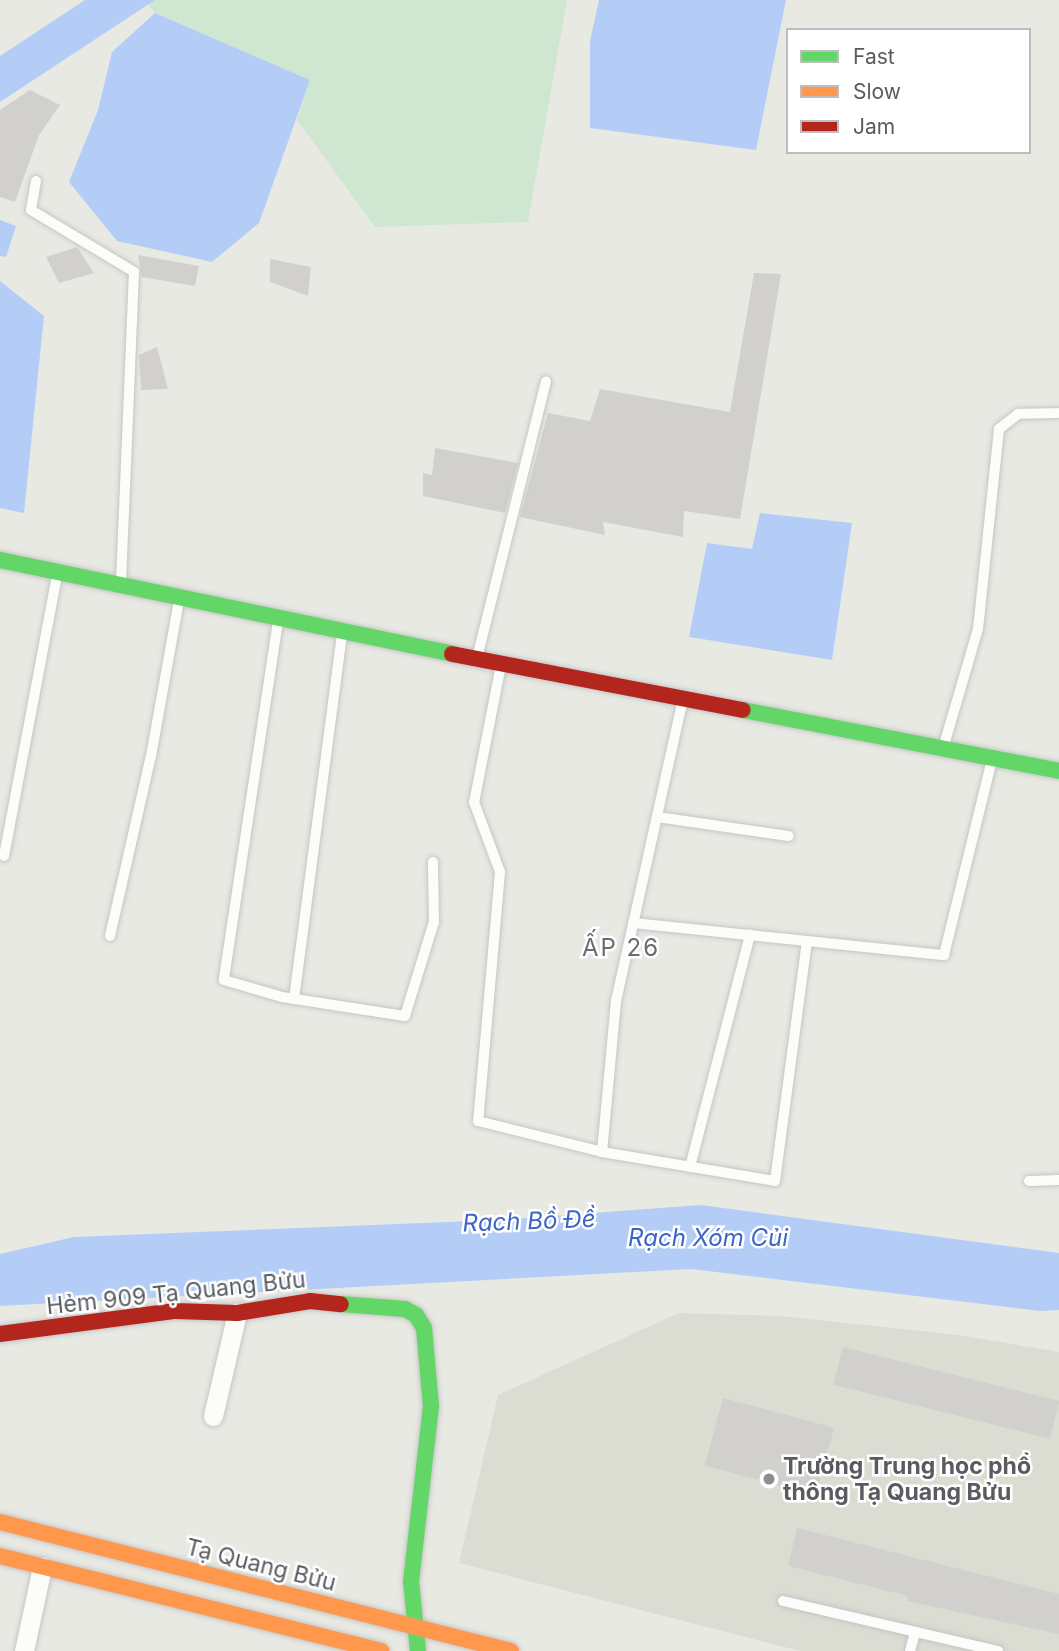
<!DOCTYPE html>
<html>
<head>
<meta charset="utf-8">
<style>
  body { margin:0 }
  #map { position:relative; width:1059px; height:1651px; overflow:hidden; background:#e9e9e3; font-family:Inter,sans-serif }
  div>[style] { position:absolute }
  .education>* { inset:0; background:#dbdcd2 }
  .green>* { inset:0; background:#cfe7d1 }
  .water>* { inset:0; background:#b4cdf7 }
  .building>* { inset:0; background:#d1d0cd; transform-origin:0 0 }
  .roads { filter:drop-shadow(0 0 2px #c5c5c5) drop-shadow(0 0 2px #c5c5c5) }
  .lane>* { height:10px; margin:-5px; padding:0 5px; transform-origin:5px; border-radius:5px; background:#fcfcfb }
  .street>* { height:19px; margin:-9.5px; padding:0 9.5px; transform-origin:9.5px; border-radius:9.5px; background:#fcfcfb }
  .fast>* { height:16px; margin:-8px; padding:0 8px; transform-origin:8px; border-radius:8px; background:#63d668 }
  .slow>* { height:16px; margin:-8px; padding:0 8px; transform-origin:8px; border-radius:8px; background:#ff974d }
  .jam>* { height:16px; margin:-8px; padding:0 8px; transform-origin:8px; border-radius:8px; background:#b3261e }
  .dots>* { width:19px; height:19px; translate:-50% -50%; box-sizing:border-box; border:4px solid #fff; border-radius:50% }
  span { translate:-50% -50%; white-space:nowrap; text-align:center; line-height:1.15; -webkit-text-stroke:5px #fff; paint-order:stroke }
  .street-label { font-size:23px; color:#595b61 }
  .poi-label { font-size:23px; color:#595b61; font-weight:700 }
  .left { translate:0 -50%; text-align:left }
  .neighbourhood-label { font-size:24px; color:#696d73; letter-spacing:2px }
  .water-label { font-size:24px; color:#3c65c5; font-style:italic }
  .legend { position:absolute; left:786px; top:28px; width:245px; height:126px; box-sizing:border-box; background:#fff; border:2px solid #bdbdc0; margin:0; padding:9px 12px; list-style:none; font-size:21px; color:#595b61 }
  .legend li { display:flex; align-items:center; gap:14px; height:35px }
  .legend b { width:35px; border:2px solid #bdbdc0 }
</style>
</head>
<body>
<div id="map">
  <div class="education">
    <i style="clip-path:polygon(679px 1313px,780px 1316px,959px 1335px,1059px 1352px,1059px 1651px,800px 1651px,459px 1563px,498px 1395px)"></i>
  </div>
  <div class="green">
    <i style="clip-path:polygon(155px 0,567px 0,528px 222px,375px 227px,297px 120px,310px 80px,155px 13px,148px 5px)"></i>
  </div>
  <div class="water">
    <i style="clip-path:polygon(85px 0,155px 0,0 102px,0 56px)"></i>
    <i style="clip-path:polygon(599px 0,786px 0,756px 150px,590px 128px,590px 41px)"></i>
    <i style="clip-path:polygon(155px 13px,310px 80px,259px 223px,212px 262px,117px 241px,69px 182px,98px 110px,112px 52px)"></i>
    <i style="clip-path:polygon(0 220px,16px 226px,6px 257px,0 256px)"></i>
    <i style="clip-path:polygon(0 281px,44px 316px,24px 513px,0 508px)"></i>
    <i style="clip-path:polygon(760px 513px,852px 523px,832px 660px,689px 637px,707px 543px,752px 549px)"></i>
    <i style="clip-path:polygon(701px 1205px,1059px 1253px,1059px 1310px,1040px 1311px,691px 1269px,0 1306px,0 1254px,74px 1237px,498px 1220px)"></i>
  </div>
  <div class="building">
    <i style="clip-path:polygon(30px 90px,60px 105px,39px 135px,15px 202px,0 197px,0 110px)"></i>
    <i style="clip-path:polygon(77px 247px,94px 273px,59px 283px,46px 257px)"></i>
    <i style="clip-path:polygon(138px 255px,199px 266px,195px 286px,142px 277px)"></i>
    <i style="clip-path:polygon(270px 259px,311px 267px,308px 296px,270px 282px)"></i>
    <i style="clip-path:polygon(754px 273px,781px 274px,740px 519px,684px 511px,683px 537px,603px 522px,605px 535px,520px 517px,548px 413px,590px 421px,600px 389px,730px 412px)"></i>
    <i style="clip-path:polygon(157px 347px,168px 389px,141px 390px,139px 355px)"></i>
    <i style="clip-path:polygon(435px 448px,518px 463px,505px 513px,423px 496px,423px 473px,432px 475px)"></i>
    <i style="left:843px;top:1347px;width:223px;height:39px;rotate:14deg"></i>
    <i style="left:723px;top:1398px;width:115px;height:70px;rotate:15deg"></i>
    <i style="clip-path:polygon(797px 1528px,1059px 1594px,1059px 1634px,907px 1601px,908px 1596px,788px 1566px)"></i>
  </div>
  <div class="roads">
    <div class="lane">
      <i style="left:36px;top:181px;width:29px;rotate:100deg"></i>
      <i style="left:31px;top:210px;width:120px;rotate:31deg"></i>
      <i style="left:134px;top:272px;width:311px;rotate:92.4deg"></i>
      <i style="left:278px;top:621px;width:363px;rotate:98.6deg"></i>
      <i style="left:224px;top:980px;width:60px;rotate:16.3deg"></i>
      <i style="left:282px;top:997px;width:124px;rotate:8.8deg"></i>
      <i style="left:405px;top:1016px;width:98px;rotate:-72.9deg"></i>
      <i style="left:434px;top:922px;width:60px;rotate:-91deg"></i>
      <i style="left:477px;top:658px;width:285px;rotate:-76deg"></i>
      <i style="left:501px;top:665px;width:140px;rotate:101.1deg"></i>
      <i style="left:474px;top:802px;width:75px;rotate:69.6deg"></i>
      <i style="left:500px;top:872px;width:250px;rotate:95deg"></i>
      <i style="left:478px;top:1121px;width:128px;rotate:14deg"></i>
      <i style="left:602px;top:1152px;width:175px;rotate:9.5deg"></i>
      <i style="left:775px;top:1181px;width:242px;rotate:-82.4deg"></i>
      <i style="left:944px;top:745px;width:121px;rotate:-73.7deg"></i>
      <i style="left:978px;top:629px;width:201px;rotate:-84deg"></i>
      <i style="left:999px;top:429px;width:24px;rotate:-38deg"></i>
      <i style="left:1018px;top:414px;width:41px;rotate:-1.4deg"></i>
      <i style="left:657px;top:817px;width:133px;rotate:8.2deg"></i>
      <i style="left:4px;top:856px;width:286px;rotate:-79.3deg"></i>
      <i style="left:633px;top:923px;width:313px;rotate:5.9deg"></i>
      <i style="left:944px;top:955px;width:202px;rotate:-76.2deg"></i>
      <i style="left:110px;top:936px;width:185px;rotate:-77.2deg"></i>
      <i style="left:151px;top:756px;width:158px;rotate:-79.8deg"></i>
      <i style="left:294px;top:999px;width:367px;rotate:-82.5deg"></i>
      <i style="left:602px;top:1152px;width:152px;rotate:-84.7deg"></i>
      <i style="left:616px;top:1001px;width:308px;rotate:-77.5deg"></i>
      <i style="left:690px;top:1167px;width:240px;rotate:-75.5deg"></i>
      <i style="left:1029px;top:1181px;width:30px;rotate:-2deg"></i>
      <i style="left:783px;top:1601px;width:221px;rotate:13.1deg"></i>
      <i style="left:910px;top:1651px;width:20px;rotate:-75deg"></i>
    </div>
    <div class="street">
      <i style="left:213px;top:1416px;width:106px;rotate:-76.9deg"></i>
      <i style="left:24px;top:1651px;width:86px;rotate:-77.9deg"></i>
    </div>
    <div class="fast">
      <i style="left:0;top:560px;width:462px;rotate:11.7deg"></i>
      <i style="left:743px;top:710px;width:322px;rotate:10.9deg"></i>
      <i style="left:341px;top:1304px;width:64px;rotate:4.5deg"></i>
      <i style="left:405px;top:1309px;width:13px;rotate:29deg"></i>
      <i style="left:416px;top:1315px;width:15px;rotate:58deg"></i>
      <i style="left:424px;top:1328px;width:78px;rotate:84.9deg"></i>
      <i style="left:431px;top:1406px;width:176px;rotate:96.5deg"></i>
      <i style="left:411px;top:1581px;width:70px;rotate:84.3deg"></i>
    </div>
    <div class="slow">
      <i style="left:0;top:1522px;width:527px;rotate:14.17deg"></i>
      <i style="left:0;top:1556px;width:393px;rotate:14deg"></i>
    </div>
    <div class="jam">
      <i style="left:452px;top:654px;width:296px;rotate:10.9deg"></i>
      <i style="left:0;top:1334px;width:177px;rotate:-7.5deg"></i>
      <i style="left:175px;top:1311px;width:62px;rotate:1.8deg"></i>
      <i style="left:237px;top:1313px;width:74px;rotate:-9.3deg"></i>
      <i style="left:310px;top:1301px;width:31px;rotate:6deg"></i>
    </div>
  </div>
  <div class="dots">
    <i style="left:769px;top:1479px;background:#8b8d8e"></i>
  </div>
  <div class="street-label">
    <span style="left:176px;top:1293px;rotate:-6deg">Hẻm 909 Tạ Quang Bửu</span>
    <span style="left:261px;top:1565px;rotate:14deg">Tạ Quang Bửu</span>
  </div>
  <div class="poi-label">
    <span class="left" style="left:783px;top:1479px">Trường Trung học phổ<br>thông Tạ Quang Bửu</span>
  </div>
  <div class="neighbourhood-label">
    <span style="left:621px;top:948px">ẤP 26</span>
  </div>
  <div class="water-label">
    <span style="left:529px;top:1221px;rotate:-2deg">Rạch Bồ Đề</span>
    <span style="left:708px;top:1238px">Rạch Xóm Củi</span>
  </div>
  <ul class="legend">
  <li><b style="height:9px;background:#63d668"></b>Fast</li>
  <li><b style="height:9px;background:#ff974d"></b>Slow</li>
  <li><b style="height:9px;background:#b3261e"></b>Jam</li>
  </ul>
</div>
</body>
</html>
